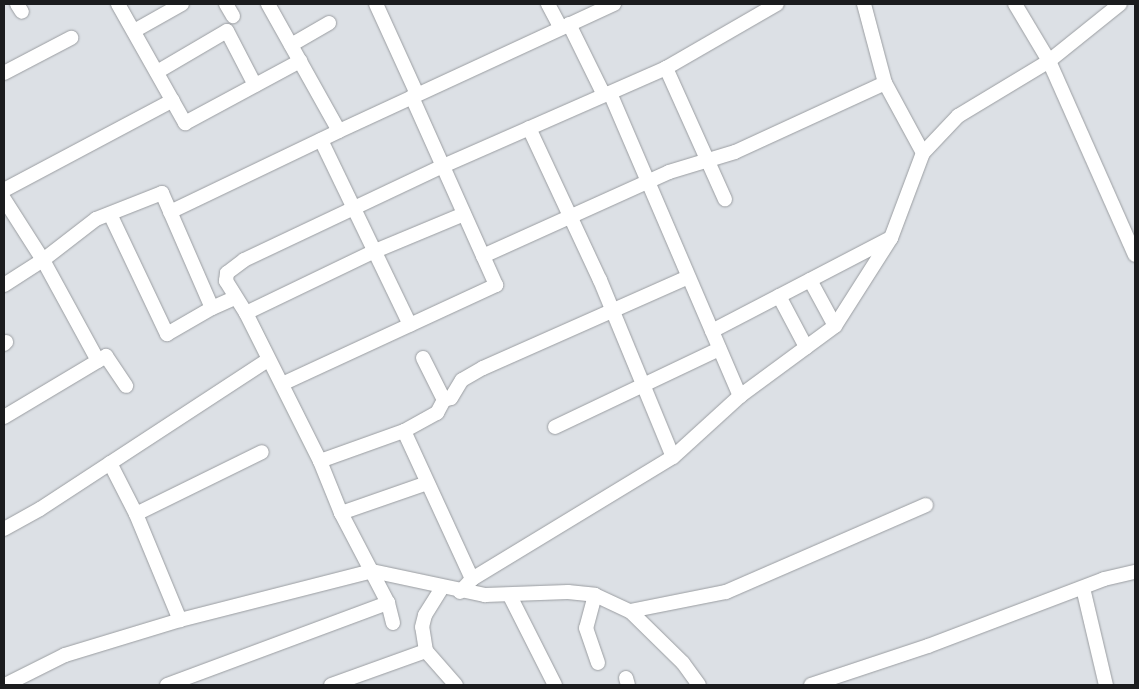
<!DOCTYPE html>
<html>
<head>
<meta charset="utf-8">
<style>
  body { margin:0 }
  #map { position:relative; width:1139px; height:689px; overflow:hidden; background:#dce0e5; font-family:Inter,sans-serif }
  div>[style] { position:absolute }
  .roads { filter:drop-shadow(0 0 1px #9a9da1) drop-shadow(0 0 1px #9a9da1) }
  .minor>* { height:14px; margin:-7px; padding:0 7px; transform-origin:7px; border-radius:7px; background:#fff }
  span { translate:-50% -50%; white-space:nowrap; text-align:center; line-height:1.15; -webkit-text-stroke:4.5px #fff; paint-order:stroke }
  .frame { position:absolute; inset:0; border:5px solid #1b1c1e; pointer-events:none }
</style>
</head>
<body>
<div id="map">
  <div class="roads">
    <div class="minor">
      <i style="left:17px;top:4px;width:9px;rotate:58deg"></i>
      <i style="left:118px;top:4px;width:137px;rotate:60.6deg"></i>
      <i style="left:185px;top:123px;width:131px;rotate:-28.3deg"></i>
      <i style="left:226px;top:4px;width:14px;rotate:60deg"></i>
      <i style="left:268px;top:4px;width:145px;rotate:60.8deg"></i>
      <i style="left:339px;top:131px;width:303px;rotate:-24.8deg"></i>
      <i style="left:376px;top:4px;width:99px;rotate:65.5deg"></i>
      <i style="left:548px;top:4px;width:27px;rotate:62deg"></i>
      <i style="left:1015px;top:4px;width:66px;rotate:59.2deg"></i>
      <i style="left:1049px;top:61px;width:212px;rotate:66.1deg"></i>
      <i style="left:569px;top:24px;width:79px;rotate:63.8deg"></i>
      <i style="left:134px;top:31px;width:55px;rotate:-29.4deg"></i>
      <i style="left:291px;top:45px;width:44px;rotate:-30.1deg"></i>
      <i style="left:666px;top:68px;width:144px;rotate:65.8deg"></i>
      <i style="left:157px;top:72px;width:81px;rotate:-30.4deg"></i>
      <i style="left:227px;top:31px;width:61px;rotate:62.6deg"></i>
      <i style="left:4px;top:73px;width:76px;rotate:-27.6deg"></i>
      <i style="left:610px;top:93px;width:330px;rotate:66.8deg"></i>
      <i style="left:529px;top:128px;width:168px;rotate:65deg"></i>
      <i style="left:600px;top:280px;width:191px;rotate:67.6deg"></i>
      <i style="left:321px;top:140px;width:205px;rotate:64.3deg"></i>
      <i style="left:923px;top:153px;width:51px;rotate:-46.6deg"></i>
      <i style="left:958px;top:116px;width:106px;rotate:-31.1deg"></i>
      <i style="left:1049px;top:61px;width:91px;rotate:-38.8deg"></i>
      <i style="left:4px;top:190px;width:191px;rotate:-28deg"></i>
      <i style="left:4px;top:199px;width:72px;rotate:57.4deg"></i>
      <i style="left:43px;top:260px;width:67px;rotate:-37.7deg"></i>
      <i style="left:96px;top:219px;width:71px;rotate:-21.5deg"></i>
      <i style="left:162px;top:193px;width:125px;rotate:66.5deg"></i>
      <i style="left:212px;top:308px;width:24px;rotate:-24deg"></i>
      <i style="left:170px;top:212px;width:187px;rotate:-25.6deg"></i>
      <i style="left:110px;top:214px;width:133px;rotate:64.6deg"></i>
      <i style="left:167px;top:334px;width:52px;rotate:-30deg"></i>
      <i style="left:483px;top:256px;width:204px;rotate:-24.3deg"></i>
      <i style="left:669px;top:172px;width:69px;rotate:-16.9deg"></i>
      <i style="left:735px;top:152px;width:165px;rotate:-24.7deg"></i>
      <i style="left:885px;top:83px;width:82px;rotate:-104.9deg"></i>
      <i style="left:810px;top:280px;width:52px;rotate:61.5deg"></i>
      <i style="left:4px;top:285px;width:46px;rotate:-32.7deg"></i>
      <i style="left:43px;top:260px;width:115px;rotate:61.4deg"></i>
      <i style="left:779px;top:296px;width:58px;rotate:62.1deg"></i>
      <i style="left:246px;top:313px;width:143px;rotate:-25.7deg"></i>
      <i style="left:375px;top:251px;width:96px;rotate:-22.6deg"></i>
      <i style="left:712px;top:331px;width:202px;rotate:-27.5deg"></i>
      <i style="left:4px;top:344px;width:3px;rotate:-45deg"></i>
      <i style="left:282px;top:384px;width:236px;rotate:-24.8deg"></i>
      <i style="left:496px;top:285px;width:206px;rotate:-114.1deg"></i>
      <i style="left:444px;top:400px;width:7px;rotate:-16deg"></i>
      <i style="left:451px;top:398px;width:21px;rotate:-59deg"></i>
      <i style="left:462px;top:380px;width:24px;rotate:-30deg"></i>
      <i style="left:483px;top:368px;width:224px;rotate:-23.9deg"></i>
      <i style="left:4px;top:417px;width:119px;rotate:-30.9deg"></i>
      <i style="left:106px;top:356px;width:36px;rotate:56deg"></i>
      <i style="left:555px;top:427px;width:182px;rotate:-25.4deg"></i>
      <i style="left:404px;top:431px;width:163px;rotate:65.3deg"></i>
      <i style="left:320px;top:461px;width:89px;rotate:-19.7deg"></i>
      <i style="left:404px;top:431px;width:38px;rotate:-29deg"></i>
      <i style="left:437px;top:413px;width:15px;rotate:-62deg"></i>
      <i style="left:444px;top:400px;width:47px;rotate:-116.6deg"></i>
      <i style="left:110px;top:463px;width:57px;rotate:63deg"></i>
      <i style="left:136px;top:514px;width:115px;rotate:67.5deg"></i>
      <i style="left:341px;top:513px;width:91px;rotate:-19.2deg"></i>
      <i style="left:136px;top:514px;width:140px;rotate:-26.2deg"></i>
      <i style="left:4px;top:529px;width:41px;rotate:-29.1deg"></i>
      <i style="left:40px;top:509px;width:272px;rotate:-33.2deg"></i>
      <i style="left:1083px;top:588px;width:100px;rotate:76.7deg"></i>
      <i style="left:460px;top:592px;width:18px;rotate:-47deg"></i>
      <i style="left:472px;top:579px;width:235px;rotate:-31.3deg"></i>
      <i style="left:673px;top:457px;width:91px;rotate:-42.3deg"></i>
      <i style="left:740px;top:396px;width:118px;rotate:-36.4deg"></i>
      <i style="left:835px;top:326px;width:104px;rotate:-57.5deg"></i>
      <i style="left:891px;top:238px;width:91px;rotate:-69.4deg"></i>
      <i style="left:923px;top:153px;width:80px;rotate:-118.5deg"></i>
      <i style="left:595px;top:595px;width:34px;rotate:105deg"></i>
      <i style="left:586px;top:628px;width:37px;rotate:71deg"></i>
      <i style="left:510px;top:596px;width:100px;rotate:63.2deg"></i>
      <i style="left:630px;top:611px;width:98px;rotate:-11.2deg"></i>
      <i style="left:726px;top:592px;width:218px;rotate:-23.5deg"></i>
      <i style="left:393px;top:623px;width:21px;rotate:-104deg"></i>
      <i style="left:388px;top:603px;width:102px;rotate:-117.6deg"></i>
      <i style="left:341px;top:513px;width:56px;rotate:-112deg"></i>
      <i style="left:320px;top:461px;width:165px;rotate:-116.6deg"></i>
      <i style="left:246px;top:313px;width:38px;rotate:-122deg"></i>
      <i style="left:226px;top:281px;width:8px;rotate:-83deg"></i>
      <i style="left:227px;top:273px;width:21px;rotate:-37deg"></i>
      <i style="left:244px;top:260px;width:220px;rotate:-25.3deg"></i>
      <i style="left:443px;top:166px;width:244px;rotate:-23.7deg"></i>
      <i style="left:666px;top:68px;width:128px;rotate:-30deg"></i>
      <i style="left:426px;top:651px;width:24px;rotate:-99deg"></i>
      <i style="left:422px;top:627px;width:12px;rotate:-76deg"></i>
      <i style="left:425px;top:615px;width:32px;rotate:-58deg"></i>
      <i style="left:626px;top:678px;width:7px;rotate:74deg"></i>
      <i style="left:5px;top:685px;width:67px;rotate:-26.6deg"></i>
      <i style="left:65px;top:655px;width:120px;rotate:-16.9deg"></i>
      <i style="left:180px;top:620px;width:198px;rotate:-14.3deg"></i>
      <i style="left:372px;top:571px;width:116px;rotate:12deg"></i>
      <i style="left:485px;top:595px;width:83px;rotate:-2.1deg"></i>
      <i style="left:568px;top:592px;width:27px;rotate:6deg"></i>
      <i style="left:595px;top:595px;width:38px;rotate:25deg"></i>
      <i style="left:630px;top:611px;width:74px;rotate:44.5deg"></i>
      <i style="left:683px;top:663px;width:27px;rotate:54deg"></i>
      <i style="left:167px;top:685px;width:236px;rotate:-20.4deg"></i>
      <i style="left:331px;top:685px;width:101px;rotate:-19.7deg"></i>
      <i style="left:426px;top:651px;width:45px;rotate:48.6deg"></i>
      <i style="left:811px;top:685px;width:123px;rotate:-18.4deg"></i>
      <i style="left:928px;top:646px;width:188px;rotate:-20.8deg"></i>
      <i style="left:1104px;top:579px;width:32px;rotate:-13deg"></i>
    </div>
  </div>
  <div class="frame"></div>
</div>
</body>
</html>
